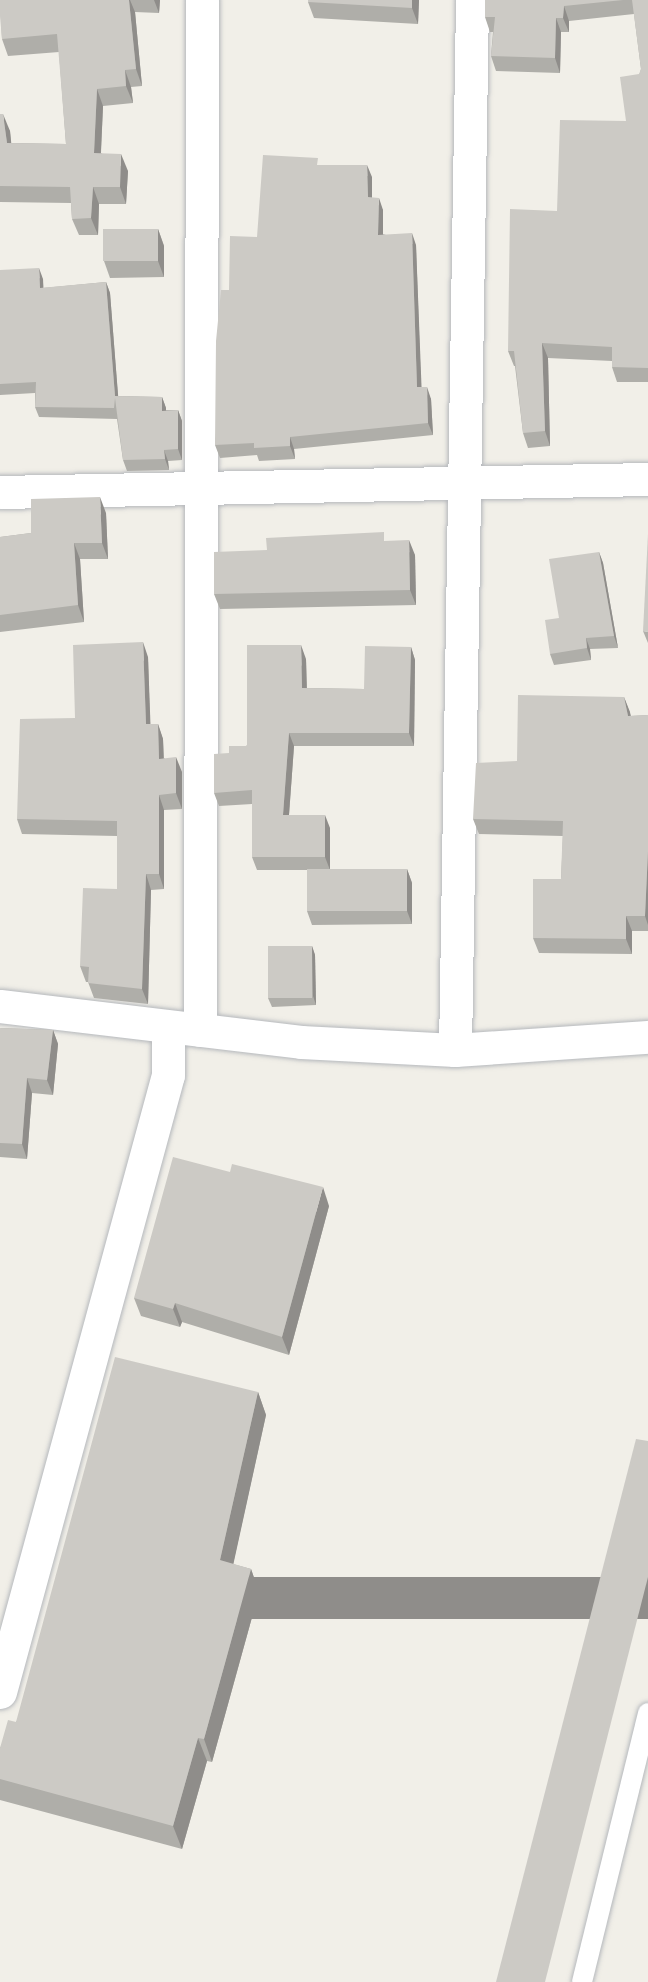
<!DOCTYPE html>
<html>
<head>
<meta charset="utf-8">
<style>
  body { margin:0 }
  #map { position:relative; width:648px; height:1982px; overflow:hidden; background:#f1efe8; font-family:Mulish,sans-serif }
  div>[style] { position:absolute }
  .roads { filter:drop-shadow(0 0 2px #b5b8bc) drop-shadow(0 0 2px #b5b8bc) }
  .lane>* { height:20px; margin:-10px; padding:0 10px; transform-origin:10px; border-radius:10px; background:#fff }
  .street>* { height:33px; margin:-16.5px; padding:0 16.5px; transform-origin:16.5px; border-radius:16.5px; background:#fff }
  .wall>* { inset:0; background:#afaea9 }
  .shaded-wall>* { inset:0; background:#8f8d8a; transform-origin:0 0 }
  .building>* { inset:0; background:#cccac5; transform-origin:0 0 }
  span { translate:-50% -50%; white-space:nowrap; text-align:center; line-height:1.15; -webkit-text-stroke:4.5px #fff; paint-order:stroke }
</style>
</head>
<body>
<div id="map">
  <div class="roads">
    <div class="lane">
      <i style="left:582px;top:1982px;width:277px;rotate:-76.2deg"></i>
    </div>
    <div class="street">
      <i style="left:0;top:492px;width:648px;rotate:-1.15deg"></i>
      <i style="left:0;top:1006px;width:303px;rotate:6.8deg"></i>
      <i style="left:301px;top:1042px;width:154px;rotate:3deg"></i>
      <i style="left:455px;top:1050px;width:193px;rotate:-3.9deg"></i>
      <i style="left:200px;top:1030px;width:1030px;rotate:-89.89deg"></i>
      <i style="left:455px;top:1050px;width:1050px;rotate:-89.07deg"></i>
      <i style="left:0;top:1692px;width:639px;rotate:-74.77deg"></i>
      <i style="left:168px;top:1075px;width:48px;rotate:-90deg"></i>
    </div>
  </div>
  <div class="wall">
    <i style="clip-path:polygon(0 0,160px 0,159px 13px,135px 12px,142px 86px,131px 87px,133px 103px,103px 106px,101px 153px,128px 171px,126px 204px,99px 204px,98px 235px,79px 235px,72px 219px,71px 203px,0 202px,0 114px,10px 131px,11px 143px,66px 144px,59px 52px,8px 56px,2px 39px)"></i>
    <i style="clip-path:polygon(419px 0,418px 24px,314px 18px,308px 2px)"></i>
    <i style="clip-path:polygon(485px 0,648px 0,648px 382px,617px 382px,612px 367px,612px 361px,548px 358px,550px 446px,528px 448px,523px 433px,515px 366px,514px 366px,508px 351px,557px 211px,626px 121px,641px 69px,634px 14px,569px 21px,569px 32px,561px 32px,560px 73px,496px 71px,491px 56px,493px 32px,490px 32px,485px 17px)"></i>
    <i style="clip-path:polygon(320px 165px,372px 177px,372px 198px,383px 210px,383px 234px,416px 245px,421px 387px,431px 399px,433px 435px,294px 449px,295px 459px,259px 461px,257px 455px,220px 458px,215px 445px,229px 290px,257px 237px)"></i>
    <i style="clip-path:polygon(158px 229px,164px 246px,164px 277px,110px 278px,104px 261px)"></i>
    <i style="clip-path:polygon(0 270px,43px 279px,43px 288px,106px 282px,110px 293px,118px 396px,162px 397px,166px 408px,166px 410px,178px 410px,182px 421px,182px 460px,168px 461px,169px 470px,127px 471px,123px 460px,117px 419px,39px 417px,35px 407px,35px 393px,0 395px)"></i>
    <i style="clip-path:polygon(106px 513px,108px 559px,80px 559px,84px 622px,0 632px,0 537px,31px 533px)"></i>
    <i style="clip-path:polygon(387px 541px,415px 555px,416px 605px,220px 609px,214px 594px,267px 550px)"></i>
    <i style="clip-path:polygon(599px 552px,603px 563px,618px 648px,590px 649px,591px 660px,554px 665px,550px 654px,559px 618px)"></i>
    <i style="clip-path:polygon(643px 631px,648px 632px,648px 643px)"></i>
    <i style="clip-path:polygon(411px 647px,415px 660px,414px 746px,294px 746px,289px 815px,330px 828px,330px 869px,407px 869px,412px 883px,412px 924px,312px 925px,307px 911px,307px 870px,257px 870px,252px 857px,252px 804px,219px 806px,214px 793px,306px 659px,307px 688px,364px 689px)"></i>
    <i style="clip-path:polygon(148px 657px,150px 724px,158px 724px,163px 739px,164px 758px,182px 772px,182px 809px,164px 810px,164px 889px,151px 890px,148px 1004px,94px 998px,88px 982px,86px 982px,80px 966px,117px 889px,117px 836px,22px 834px,17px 819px,75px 718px)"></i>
    <i style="clip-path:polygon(624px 697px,631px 716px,648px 715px,648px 931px,632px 931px,632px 954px,539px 953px,533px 938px,561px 879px,563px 836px,479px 834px,473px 819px,517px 761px)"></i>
    <i style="clip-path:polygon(312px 946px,315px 955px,316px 1005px,272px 1007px,268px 998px)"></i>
    <i style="clip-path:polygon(0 1028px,53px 1030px,58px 1044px,53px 1095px,32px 1093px,27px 1159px,0 1157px)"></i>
    <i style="clip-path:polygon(329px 1206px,289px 1355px,182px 1322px,180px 1327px,141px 1316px,134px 1298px)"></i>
    <i style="clip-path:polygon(258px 1392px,266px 1415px,233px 1564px,251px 1569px,259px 1592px,212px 1762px,207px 1761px,182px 1849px,0 1800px,0 1748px,16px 1722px)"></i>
  </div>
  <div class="shaded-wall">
    <i style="clip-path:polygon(129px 0,130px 0,135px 12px,142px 86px,136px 69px)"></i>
    <i style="clip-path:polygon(154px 0,160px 0,159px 13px)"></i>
    <i style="clip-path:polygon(412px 0,419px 0,418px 24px,412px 8px)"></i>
    <i style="clip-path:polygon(564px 6px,569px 21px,569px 32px,563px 18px)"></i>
    <i style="clip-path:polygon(556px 18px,561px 32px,560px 73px,555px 58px)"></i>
    <i style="clip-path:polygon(125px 70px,131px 87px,133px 103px,126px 86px)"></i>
    <i style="clip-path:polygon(97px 89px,103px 106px,100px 170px,94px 153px)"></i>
    <i style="clip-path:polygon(3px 114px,10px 131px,13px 160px,7px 143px)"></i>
    <i style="clip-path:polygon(121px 154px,128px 171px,126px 204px,120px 187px)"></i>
    <i style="clip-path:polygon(367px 165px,372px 177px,372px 210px,368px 197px)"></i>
    <i style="clip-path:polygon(93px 187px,99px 204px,98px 235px,91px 218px)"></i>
    <i style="clip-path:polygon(379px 198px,383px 210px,383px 247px,378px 235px)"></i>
    <i style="clip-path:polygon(158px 229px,164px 246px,164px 277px,158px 261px)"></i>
    <i style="clip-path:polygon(412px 233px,416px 245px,422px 399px,417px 387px)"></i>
    <i style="clip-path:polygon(39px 268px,43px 279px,44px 299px,40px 288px)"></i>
    <i style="clip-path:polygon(106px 282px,110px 293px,119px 407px,115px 396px)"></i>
    <i style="clip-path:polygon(542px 343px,548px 358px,550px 446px,545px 431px)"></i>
    <i style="clip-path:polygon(427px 387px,431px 399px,433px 435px,428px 423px)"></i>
    <i style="clip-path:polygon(162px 397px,166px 408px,166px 421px,162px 411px)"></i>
    <i style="clip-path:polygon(178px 410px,182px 421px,182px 460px,178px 449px)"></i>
    <i style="clip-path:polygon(290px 437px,294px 449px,295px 459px,290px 446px)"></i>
    <i style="clip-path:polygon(164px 450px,168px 461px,169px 470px,165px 459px)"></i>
    <i style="clip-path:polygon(100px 497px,106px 513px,108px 559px,102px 543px)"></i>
    <i style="clip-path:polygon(409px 540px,415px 555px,416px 605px,410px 590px)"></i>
    <i style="clip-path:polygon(74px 543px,80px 559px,84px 622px,78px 605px)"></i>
    <i style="clip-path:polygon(599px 552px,603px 563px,618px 648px,614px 636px)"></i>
    <i style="clip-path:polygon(586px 638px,590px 649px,591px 660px,587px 648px)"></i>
    <i style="clip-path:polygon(143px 642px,148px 657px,151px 739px,146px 724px)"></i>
    <i style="clip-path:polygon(301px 645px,306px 659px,307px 701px,302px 688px)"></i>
    <i style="clip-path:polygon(411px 647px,415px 660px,414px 746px,409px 733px)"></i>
    <i style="clip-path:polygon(624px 697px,630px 712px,633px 732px,628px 716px)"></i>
    <i style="clip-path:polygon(158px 724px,163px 739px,164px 774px,159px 759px)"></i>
    <i style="clip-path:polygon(289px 733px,294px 746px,288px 828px,283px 815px)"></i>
    <i style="clip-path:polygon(176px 757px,182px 772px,182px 809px,176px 793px)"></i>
    <i style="clip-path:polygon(159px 795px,164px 810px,164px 889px,159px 874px)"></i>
    <i style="clip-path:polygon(325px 815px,330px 828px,330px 870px,325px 857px)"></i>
    <i style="clip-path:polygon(648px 851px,648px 925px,645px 916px)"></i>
    <i style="clip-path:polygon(407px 869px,412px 883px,412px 924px,407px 911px)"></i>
    <i style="clip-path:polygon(146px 874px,151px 890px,148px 1004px,142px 989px)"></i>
    <i style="clip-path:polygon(626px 916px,632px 931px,632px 954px,626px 939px)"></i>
    <i style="clip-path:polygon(312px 946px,315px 955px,316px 1005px,313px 996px)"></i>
    <i style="clip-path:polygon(53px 1030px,58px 1044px,53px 1095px,47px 1080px)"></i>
    <i style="clip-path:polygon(27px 1078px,32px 1093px,27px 1159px,22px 1144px)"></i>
    <i style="clip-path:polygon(323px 1187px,329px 1206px,289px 1355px,282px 1337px)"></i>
    <i style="clip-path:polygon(175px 1303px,182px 1322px,180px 1327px,173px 1309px)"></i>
    <i style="clip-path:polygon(258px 1392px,266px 1415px,229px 1584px,220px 1560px)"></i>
    <i style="clip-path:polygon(251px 1569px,259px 1592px,212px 1762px,204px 1739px)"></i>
    <i style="left:648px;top:1577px;width:42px;height:418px;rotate:90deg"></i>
    <i style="clip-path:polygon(198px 1738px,207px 1761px,182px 1849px,173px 1826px)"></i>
  </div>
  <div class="building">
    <i style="clip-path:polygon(0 0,129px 0,136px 69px,125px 70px,126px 86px,97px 89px,94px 153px,121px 154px,120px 187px,93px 187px,91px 218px,72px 219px,70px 187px,0 186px,0 114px,3px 114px,7px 143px,66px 144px,57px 34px,2px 39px,0 16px)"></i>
    <i style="clip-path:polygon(308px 0,412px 0,412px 8px,308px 2px)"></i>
    <i style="clip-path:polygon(485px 0,623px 0,564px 6px,563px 18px,556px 18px,555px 58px,491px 56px,495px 17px,485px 17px)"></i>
    <i style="clip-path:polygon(632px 0,648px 0,648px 368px,612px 367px,612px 347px,542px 343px,545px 431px,523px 433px,514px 351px,508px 351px,510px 209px,557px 211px,560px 120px,626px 121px,620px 77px,639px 74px,641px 69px)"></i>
    <i style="clip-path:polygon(263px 155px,318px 158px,317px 165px,367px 165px,368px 197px,379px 198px,378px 235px,412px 233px,417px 387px,427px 387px,428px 423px,290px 437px,290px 446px,254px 448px,254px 443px,215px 445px,216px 341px,221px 290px,229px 290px,230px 236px,257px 237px)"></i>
    <i style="left:158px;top:229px;width:32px;height:55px;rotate:90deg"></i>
    <i style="clip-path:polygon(39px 268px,40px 288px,106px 282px,115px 396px,162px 397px,162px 411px,178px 410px,178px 449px,164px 450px,165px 459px,123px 460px,115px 398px,114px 408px,35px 407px,36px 382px,0 384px,0 270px)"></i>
    <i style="clip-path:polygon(100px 497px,102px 543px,74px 543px,78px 605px,0 615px,0 537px,31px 533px,31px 499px)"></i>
    <i style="clip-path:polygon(384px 532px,384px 541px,409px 540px,410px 590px,214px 594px,214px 552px,267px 550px,266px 538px)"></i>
    <i style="clip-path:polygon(648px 534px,648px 632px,643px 631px)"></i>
    <i style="clip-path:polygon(599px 552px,614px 636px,586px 638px,587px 648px,550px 654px,545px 620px,559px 618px,549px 559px)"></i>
    <i style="clip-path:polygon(143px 642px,146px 724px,158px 724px,159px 759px,176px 757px,176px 793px,159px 795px,159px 874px,146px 874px,142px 989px,88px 983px,89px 967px,80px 966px,83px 888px,117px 889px,117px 821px,17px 819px,20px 719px,75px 718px,73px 645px)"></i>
    <i style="clip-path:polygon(247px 645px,301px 645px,302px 688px,364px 689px,365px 646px,411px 647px,409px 733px,289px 733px,283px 815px,325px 815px,325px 857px,252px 857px,252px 790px,214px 793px,214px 754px,229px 753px,229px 746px,247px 746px)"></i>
    <i style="clip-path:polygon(518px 695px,624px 697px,628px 716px,648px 715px,648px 851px,645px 916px,626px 916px,626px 939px,533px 938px,533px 879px,561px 879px,563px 821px,473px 819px,476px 763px,517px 761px)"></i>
    <i style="left:307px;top:869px;width:100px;height:42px"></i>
    <i style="left:268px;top:946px;width:44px;height:52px"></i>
    <i style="clip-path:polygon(0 1028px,53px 1030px,47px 1080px,27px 1078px,22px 1144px,0 1143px)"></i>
    <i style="clip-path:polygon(173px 1157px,230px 1172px,232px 1164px,323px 1187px,282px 1337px,175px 1303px,173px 1309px,134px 1298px)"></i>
    <i style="clip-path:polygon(115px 1357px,258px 1392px,220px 1560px,251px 1569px,204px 1739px,198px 1738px,173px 1826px,0 1779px,0 1748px,8px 1720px,16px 1722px)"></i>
    <i style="clip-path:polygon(636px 1439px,648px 1441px,648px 1577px,545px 1982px,496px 1982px)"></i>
  </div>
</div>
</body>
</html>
